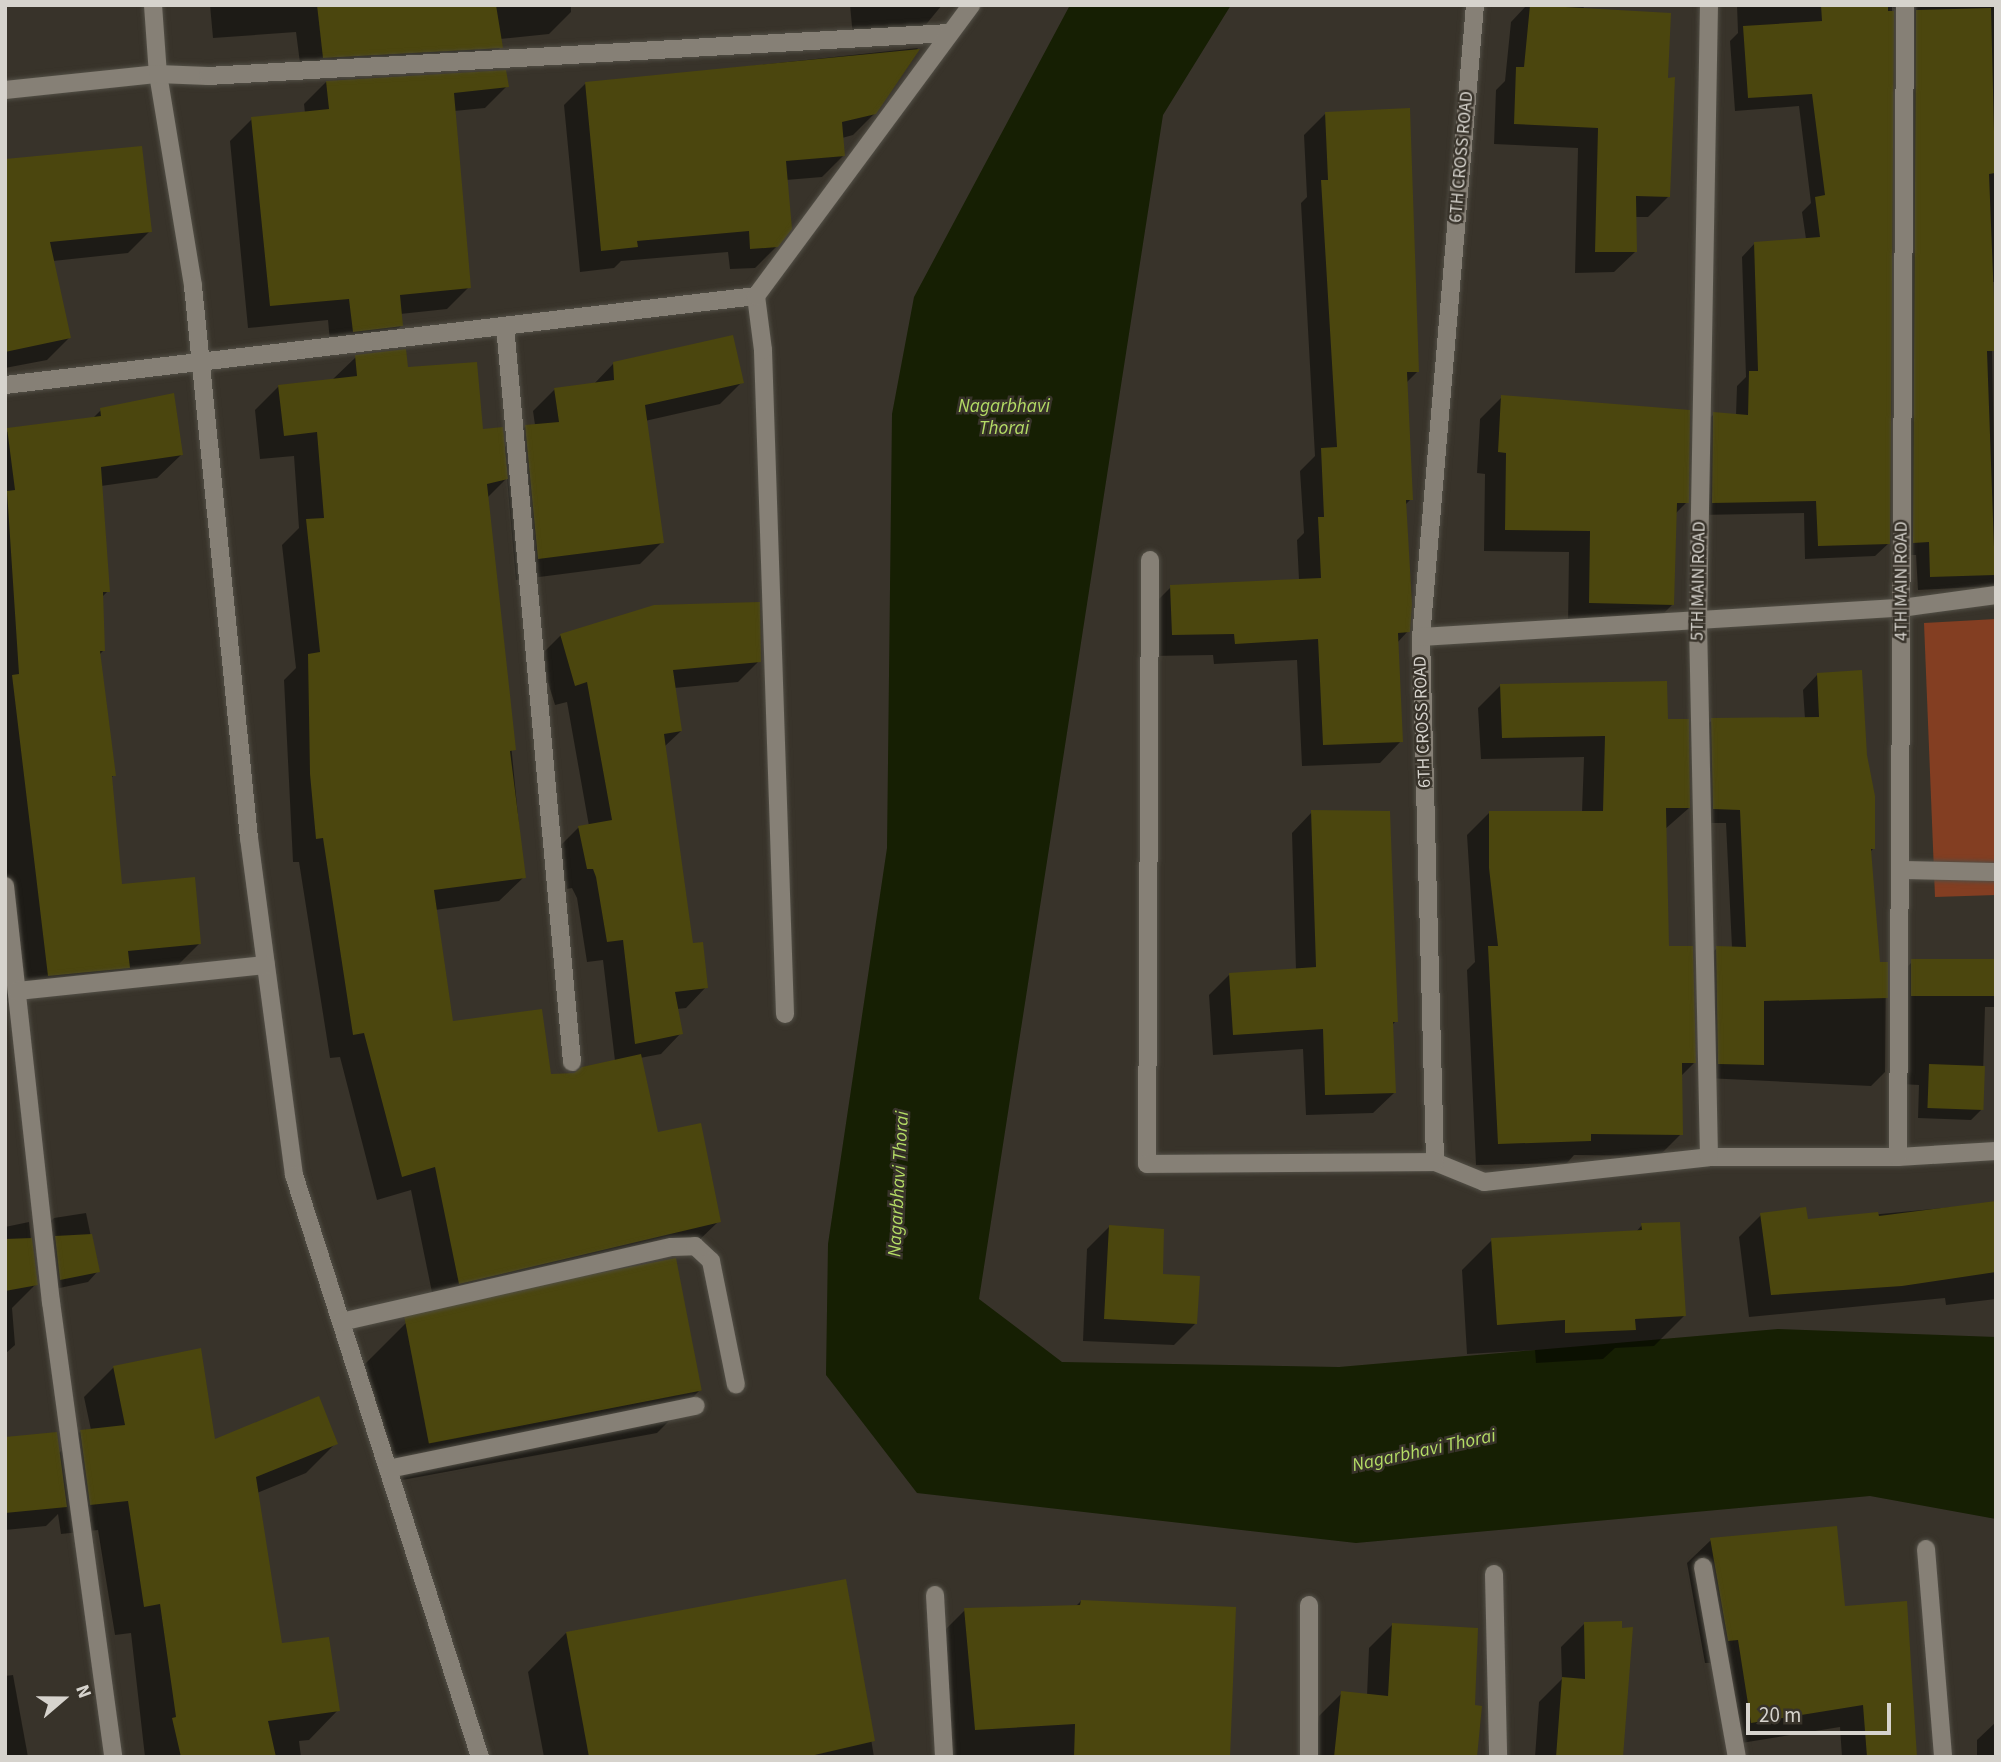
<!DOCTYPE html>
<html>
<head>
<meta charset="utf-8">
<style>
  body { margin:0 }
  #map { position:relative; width:2001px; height:1762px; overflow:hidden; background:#38332a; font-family:"Source Sans 3",sans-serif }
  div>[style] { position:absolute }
  .green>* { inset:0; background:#833e22 }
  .water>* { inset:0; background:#161f03 }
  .shadow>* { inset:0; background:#0007 }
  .building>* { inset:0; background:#4b460e; transform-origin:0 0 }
  .roads { filter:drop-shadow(0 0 2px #524f46) drop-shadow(0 0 2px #524f46) }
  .minor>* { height:18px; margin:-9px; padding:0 9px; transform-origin:9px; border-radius:9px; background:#868076 }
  span { translate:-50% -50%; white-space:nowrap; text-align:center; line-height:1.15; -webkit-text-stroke:5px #38332a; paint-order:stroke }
  .street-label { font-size:18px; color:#d6d3cd }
  .water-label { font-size:19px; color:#b4dc65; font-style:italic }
  .frame { position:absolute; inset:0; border:7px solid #d6d3cd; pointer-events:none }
  .north { position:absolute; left:28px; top:1664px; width:70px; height:70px; -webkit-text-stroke:5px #38332a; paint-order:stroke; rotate:70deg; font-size:19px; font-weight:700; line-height:28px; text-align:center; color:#d6d3cd }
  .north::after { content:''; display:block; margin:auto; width:24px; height:32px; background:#d6d3cd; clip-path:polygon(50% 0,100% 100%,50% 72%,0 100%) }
  .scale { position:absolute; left:1746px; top:1703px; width:145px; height:32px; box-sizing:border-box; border:4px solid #d6d3cd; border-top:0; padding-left:9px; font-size:21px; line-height:24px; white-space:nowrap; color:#d6d3cd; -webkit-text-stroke:5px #38332a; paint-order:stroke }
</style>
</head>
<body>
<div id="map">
  <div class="green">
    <i style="clip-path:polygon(1996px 619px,1996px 895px,1935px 897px,1924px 623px)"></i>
  </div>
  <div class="water">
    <i style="clip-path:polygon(1070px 5px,1231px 5px,1163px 115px,979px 1299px,1062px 1362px,1339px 1367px,1778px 1329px,1996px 1337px,1996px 1519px,1870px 1496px,1356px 1543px,917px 1493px,826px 1375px,828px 1244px,887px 848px,892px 414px,914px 297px)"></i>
  </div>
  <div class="shadow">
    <i style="clip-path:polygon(210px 5px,571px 5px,571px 12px,549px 34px,500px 39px,501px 47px,479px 69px,302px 79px,296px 32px,213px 38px)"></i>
    <i style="clip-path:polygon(850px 5px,942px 5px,910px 44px,854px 47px)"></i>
    <i style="clip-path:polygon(1527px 5px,1584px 6px,1583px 12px,1667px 80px,1669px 196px,1648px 217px,1635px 217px,1635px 252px,1614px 272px,1575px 273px,1578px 148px,1494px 144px,1496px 90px,1505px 81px,1511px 22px)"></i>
    <i style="clip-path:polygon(1737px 5px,1996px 5px,1996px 282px,1991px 282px,1996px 586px,1918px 590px,1916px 555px,1901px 555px,1904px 19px,1892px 6px,1889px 543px,1875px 556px,1805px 559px,1804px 513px,1699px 515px,1701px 427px,1714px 414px,1736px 415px,1737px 386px,1746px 377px,1742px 257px,1755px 243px,1806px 239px,1802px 212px,1811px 203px,1799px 106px,1735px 111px,1730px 41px,1738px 33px)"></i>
    <i style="clip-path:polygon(918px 48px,875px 113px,853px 135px,842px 138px,843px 156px,822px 177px,786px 180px,777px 246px,755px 268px,730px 269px,728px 252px,621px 261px,614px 268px,580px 272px,564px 105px,585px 84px)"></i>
    <i style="clip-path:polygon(326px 82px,507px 86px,485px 108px,454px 111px,469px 287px,447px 309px,400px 314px,401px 326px,379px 348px,331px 353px,328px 320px,248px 328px,230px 141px,252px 119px,305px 113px,304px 104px)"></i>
    <i style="clip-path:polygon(1326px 113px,1418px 371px,1406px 383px,1411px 499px,1405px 505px,1408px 631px,1397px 643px,1401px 741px,1380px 763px,1302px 766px,1297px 660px,1214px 664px,1213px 655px,1152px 656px,1150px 608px,1171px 587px,1299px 580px,1297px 540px,1304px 533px,1300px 471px,1315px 456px,1301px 203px,1307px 197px,1304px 135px)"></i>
    <i style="clip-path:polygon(5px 169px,150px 231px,128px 253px,53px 261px,69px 338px,47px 360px,5px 368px)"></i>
    <i style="clip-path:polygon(356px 357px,406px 369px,503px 449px,526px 426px,535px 425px,533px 411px,555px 389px,593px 385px,613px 364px,742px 382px,720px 404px,645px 421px,662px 542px,640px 564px,516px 580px,507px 478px,487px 498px,524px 877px,499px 901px,435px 910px,451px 1023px,549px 1076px,574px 1075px,615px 1061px,603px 960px,587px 962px,577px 898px,572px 888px,567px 889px,558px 848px,578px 828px,589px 826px,567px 702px,555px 705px,540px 656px,561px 635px,759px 661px,738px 682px,674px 688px,681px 731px,664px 747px,692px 945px,706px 987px,686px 1008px,677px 1009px,681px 1033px,661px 1054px,640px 1058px,657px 1134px,719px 1221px,694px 1245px,435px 1307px,411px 1190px,377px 1200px,340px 1057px,330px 1058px,299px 862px,293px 862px,284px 680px,296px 668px,282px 545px,299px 528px,294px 456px,260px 459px,255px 410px,279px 386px,332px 380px)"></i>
    <i style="clip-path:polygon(1502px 397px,1687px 502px,1675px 514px,1672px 605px,1650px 627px,1568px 625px,1569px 552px,1484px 551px,1485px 474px,1477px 473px,1480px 419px)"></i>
    <i style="clip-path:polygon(101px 410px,181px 455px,157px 478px,101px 486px,108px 591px,102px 597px,103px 651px,99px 655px,114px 775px,110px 779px,120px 885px,200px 943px,176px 967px,123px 972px,105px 991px,5px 1001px,5px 432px,92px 419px)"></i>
    <i style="clip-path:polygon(1817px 675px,1874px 848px,1870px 852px,1878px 964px,1886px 963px,1885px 1072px,1871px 1086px,1705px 1078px,1702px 963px,1717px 948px,1732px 948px,1726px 823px,1699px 823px,1698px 735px,1712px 720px,1805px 719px,1803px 690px)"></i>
    <i style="clip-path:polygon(1500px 686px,1667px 721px,1689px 808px,1664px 830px,1668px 948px,1694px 1063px,1681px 1076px,1681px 1134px,1659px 1156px,1574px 1155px,1567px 1163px,1476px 1165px,1467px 970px,1475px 962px,1467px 835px,1489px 813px,1582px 813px,1584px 757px,1481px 759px,1478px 708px)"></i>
    <i style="clip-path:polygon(1312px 812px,1396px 1021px,1391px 1026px,1394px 1093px,1373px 1113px,1306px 1115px,1303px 1049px,1213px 1055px,1209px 995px,1229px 975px,1296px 970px,1292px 833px)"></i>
    <i style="clip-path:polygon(1996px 960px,1996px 1007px,1985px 1007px,1982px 1109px,1971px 1120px,1918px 1118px,1919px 1085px,1900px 1084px,1901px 973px,1911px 963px)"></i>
    <i style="clip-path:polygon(1996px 1203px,1996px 1299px,1946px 1305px,1945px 1298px,1749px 1317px,1739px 1237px,1761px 1215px,1807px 1221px)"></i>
    <i style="clip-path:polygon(86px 1213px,98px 1271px,88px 1282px,50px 1290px,43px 1229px,54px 1218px)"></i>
    <i style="clip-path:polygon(29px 1222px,36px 1284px,12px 1308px,15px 1345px,5px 1354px,5px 1227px)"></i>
    <i style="clip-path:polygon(1642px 1225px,1684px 1316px,1654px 1346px,1615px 1348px,1603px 1359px,1536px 1363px,1535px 1350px,1467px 1354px,1462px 1270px,1492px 1240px,1636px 1232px)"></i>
    <i style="clip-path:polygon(1109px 1227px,1161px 1275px,1196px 1323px,1174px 1345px,1083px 1341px,1087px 1249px)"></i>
    <i style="clip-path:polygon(406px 1323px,699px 1391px,657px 1433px,386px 1483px,364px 1365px)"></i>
    <i style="clip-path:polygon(114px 1367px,213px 1441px,336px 1443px,306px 1473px,257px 1493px,280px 1645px,338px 1710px,309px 1740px,299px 1741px,301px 1757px,145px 1757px,131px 1633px,115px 1635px,98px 1530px,61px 1534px,58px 1514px,46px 1526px,5px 1530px,5px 1439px,58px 1454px,81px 1431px,91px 1430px,84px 1397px)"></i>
    <i style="clip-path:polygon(1711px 1540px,1843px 1608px,1915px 1757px,1842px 1757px,1840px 1727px,1729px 1745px,1715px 1663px,1705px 1663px,1687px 1563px)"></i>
    <i style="clip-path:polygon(845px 1581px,874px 1757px,544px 1757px,528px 1672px,566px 1633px)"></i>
    <i style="clip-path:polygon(1081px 1601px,1228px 1757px,942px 1757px,932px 1643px,965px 1610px,1076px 1606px)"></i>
    <i style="clip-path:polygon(1584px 1624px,1621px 1757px,1535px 1757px,1539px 1702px,1562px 1679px,1561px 1647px)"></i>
    <i style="clip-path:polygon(1392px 1625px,1473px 1707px,1476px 1757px,1314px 1757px,1319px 1716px,1342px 1693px,1367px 1696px,1369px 1648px)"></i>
    <i style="clip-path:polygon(13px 1675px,28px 1757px,5px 1757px,5px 1676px)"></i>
    <i style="clip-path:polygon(1996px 1722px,1996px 1757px,1977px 1757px,1977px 1740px)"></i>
  </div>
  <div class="building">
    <i style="clip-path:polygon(317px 5px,496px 5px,503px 48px,323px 58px)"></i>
    <i style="clip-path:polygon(1530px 5px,1671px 13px,1668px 78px,1675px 77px,1670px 197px,1636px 196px,1637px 252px,1595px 252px,1598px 128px,1514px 124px,1516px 67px,1524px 67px)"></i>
    <i style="clip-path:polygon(1821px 5px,1888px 5px,1888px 11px,1894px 11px,1890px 544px,1818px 546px,1816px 501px,1712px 503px,1713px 412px,1748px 415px,1749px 371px,1758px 371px,1754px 242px,1820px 237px,1815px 197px,1825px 195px,1812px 94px,1748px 98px,1743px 26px,1822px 21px)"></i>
    <i style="clip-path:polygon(1991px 8px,1995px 173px,1989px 174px,1996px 351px,1987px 351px,1995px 575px,1930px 577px,1929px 542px,1913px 543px,1916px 10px)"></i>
    <i style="clip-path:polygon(920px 49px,876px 114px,842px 122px,845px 156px,786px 161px,792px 229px,778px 247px,750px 249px,749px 231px,637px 241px,638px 247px,601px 251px,585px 82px)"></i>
    <i style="clip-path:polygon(506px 70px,509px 87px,454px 93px,471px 288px,400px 295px,403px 326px,353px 332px,349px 299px,270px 306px,251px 117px,329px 109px,326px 81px)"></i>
    <i style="clip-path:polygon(1410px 108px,1419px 372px,1407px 372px,1413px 500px,1406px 500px,1412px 604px,1410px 632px,1398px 633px,1403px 742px,1323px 745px,1318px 639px,1235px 644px,1234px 634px,1172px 635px,1170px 585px,1321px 578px,1318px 517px,1324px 517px,1321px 448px,1337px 447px,1321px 180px,1328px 180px,1325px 112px)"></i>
    <i style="clip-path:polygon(142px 146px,152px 232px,50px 242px,71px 338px,5px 352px,5px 159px)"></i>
    <i style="clip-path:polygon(733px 335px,744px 383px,645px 405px,664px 543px,538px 559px,525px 425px,559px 422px,554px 388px,614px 380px,613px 362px)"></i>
    <i style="clip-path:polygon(406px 349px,408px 367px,477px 362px,483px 429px,503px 427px,508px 479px,487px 484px,516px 750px,510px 751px,526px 878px,434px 890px,453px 1021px,542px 1009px,551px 1074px,574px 1073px,582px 1067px,641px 1054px,658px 1132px,701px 1123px,721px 1222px,459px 1284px,435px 1167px,402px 1177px,364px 1033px,353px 1035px,323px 838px,316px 839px,310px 774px,308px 654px,320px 652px,306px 519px,324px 518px,317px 432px,284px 436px,278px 385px,357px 376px,355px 355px)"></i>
    <i style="clip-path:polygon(174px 393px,183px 455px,101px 467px,110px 592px,103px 592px,105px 651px,100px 651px,116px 776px,112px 776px,122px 884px,195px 877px,201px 944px,128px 951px,130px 968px,48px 976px,12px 675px,19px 674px,7px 491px,15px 490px,7px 428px,101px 416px,100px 408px)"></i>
    <i style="clip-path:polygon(1501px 395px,1690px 410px,1689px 503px,1677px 503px,1674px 605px,1589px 603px,1590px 531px,1505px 530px,1506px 453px,1498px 452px)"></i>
    <i style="clip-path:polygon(760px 602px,761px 662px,673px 670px,682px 731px,664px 734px,693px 943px,703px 942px,708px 988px,675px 992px,683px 1034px,635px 1044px,623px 940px,607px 942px,596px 877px,593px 869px,587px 869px,578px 826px,612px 820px,587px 682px,575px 686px,560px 634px,654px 605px)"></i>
    <i style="clip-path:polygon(1862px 670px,1867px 755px,1875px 796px,1875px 849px,1871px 849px,1880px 962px,1888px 962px,1888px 998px,1764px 1001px,1764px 1065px,1718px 1064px,1716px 946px,1746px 947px,1740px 810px,1713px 809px,1711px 718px,1819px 717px,1817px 673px)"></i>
    <i style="clip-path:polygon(1667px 681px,1668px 719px,1689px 719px,1690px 808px,1666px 808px,1669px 946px,1693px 946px,1696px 1063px,1682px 1063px,1683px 1135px,1591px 1134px,1591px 1141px,1498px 1144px,1488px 946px,1498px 946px,1489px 868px,1489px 811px,1603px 811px,1605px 736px,1502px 738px,1500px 684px)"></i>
    <i style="clip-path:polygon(1311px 810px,1390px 811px,1398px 1022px,1393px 1022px,1396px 1093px,1325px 1095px,1323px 1029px,1233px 1035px,1229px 973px,1316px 967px)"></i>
    <i style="left:1996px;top:959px;width:37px;height:85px;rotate:90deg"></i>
    <i style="left:1929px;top:1064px;width:56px;height:44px;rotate:2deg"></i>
    <i style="clip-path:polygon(1996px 1201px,1996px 1272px,1902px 1286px,1771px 1295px,1760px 1213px,1806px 1207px,1808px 1219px,1878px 1212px,1879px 1216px)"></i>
    <i style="clip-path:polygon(1680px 1222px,1686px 1316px,1635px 1319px,1636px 1330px,1565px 1333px,1565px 1320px,1497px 1325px,1491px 1238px,1642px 1230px,1641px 1223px)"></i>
    <i style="clip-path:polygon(1109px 1225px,1164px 1229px,1163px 1274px,1200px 1276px,1197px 1324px,1104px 1319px)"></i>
    <i style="clip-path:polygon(92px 1234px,100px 1272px,60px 1280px,55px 1236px)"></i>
    <i style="clip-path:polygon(32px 1238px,38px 1285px,5px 1291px,5px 1239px)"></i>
    <i style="left:676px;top:1258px;width:135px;height:278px;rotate:79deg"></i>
    <i style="clip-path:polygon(201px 1348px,215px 1439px,319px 1396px,338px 1444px,256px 1477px,282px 1643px,329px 1637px,340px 1711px,268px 1721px,276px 1757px,181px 1757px,172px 1718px,176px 1717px,160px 1604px,144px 1607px,128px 1501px,90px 1505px,80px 1430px,125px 1425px,113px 1366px)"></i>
    <i style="clip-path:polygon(57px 1432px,67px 1507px,5px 1513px,5px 1437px)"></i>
    <i style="clip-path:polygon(1837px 1526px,1845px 1606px,1907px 1601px,1917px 1757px,1867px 1757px,1863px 1705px,1751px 1723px,1738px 1640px,1728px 1641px,1710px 1538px)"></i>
    <i style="clip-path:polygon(846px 1579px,875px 1741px,806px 1757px,589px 1757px,566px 1632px)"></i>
    <i style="clip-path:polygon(1081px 1600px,1236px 1607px,1230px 1757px,1074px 1757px,1075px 1724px,975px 1730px,964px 1608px,1080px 1605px)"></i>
    <i style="clip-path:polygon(1622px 1621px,1622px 1628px,1633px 1627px,1623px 1757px,1556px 1757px,1562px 1677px,1585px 1679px,1584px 1622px)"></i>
    <i style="clip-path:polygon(1392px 1623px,1478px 1628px,1475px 1705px,1482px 1706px,1477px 1757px,1334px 1757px,1341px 1691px,1388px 1696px)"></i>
  </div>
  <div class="roads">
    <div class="minor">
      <i style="left:153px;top:5px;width:69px;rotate:85.9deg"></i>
      <i style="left:158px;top:74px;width:215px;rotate:80.6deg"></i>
      <i style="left:193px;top:286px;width:555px;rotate:84.21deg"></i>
      <i style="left:249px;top:838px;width:340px;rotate:82.4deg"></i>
      <i style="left:294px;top:1175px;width:611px;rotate:72.28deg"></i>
      <i style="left:1475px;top:5px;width:634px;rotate:94.88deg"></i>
      <i style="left:1421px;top:637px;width:525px;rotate:88.47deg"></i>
      <i style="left:1435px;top:1162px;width:53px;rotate:22.2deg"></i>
      <i style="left:1484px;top:1182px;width:226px;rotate:-6.3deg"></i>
      <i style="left:1709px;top:1157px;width:189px"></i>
      <i style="left:1898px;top:1157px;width:98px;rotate:-3.5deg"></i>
      <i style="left:5px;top:90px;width:154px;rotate:-6deg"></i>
      <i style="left:158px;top:74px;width:50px;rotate:2.3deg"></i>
      <i style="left:208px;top:76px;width:743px;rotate:-3.32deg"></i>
      <i style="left:505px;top:326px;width:739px;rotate:84.8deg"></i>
      <i style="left:5px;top:385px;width:756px;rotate:-6.76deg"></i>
      <i style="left:1150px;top:560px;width:604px;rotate:90.28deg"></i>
      <i style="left:1147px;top:1164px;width:288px;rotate:-0.4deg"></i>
      <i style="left:1421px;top:637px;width:481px;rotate:-3.5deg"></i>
      <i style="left:1901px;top:608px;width:96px;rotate:-7.8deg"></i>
      <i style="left:1902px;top:870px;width:94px;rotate:1.2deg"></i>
      <i style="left:5px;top:886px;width:419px;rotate:83.7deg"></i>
      <i style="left:51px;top:1302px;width:459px;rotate:82.2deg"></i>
      <i style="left:17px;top:991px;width:250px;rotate:-6deg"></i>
      <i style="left:785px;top:1014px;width:664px;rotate:-91.9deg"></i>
      <i style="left:763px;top:350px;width:54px;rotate:-97.4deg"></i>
      <i style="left:756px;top:296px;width:362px;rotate:-53.5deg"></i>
      <i style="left:1709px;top:1157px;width:535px;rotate:-91.18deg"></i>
      <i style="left:1698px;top:622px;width:617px;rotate:-88.98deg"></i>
      <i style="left:1898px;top:1157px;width:1152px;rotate:-89.65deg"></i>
      <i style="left:341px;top:1322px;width:339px;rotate:-12.8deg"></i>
      <i style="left:672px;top:1247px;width:23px;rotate:-2deg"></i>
      <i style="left:695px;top:1246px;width:22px;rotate:43deg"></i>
      <i style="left:711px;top:1261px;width:126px;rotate:78.6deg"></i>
      <i style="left:388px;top:1469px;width:314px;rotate:-11.6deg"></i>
      <i style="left:1926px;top:1549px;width:209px;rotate:85.3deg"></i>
      <i style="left:1703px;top:1567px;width:193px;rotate:79.9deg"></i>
      <i style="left:1494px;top:1574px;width:183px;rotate:88.7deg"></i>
      <i style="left:935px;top:1595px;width:162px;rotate:86.8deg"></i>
      <i style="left:1309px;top:1605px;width:152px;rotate:90deg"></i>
    </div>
  </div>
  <div class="street-label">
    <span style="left:1462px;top:157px;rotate:-85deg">6TH CROSS ROAD</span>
    <span style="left:1699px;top:581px;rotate:-89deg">5TH MAIN ROAD</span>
    <span style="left:1902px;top:581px;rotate:-90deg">4TH MAIN ROAD</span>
    <span style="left:1423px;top:722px;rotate:-92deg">6TH CROSS ROAD</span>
  </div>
  <div class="water-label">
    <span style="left:1004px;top:418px">Nagarbhavi<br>Thorai</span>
    <span style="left:899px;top:1184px;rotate:-87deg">Nagarbhavi Thorai</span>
    <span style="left:1424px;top:1451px;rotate:-12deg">Nagarbhavi Thorai</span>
  </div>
  <div class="frame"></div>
  <div class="north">N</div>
  <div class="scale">20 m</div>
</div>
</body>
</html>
